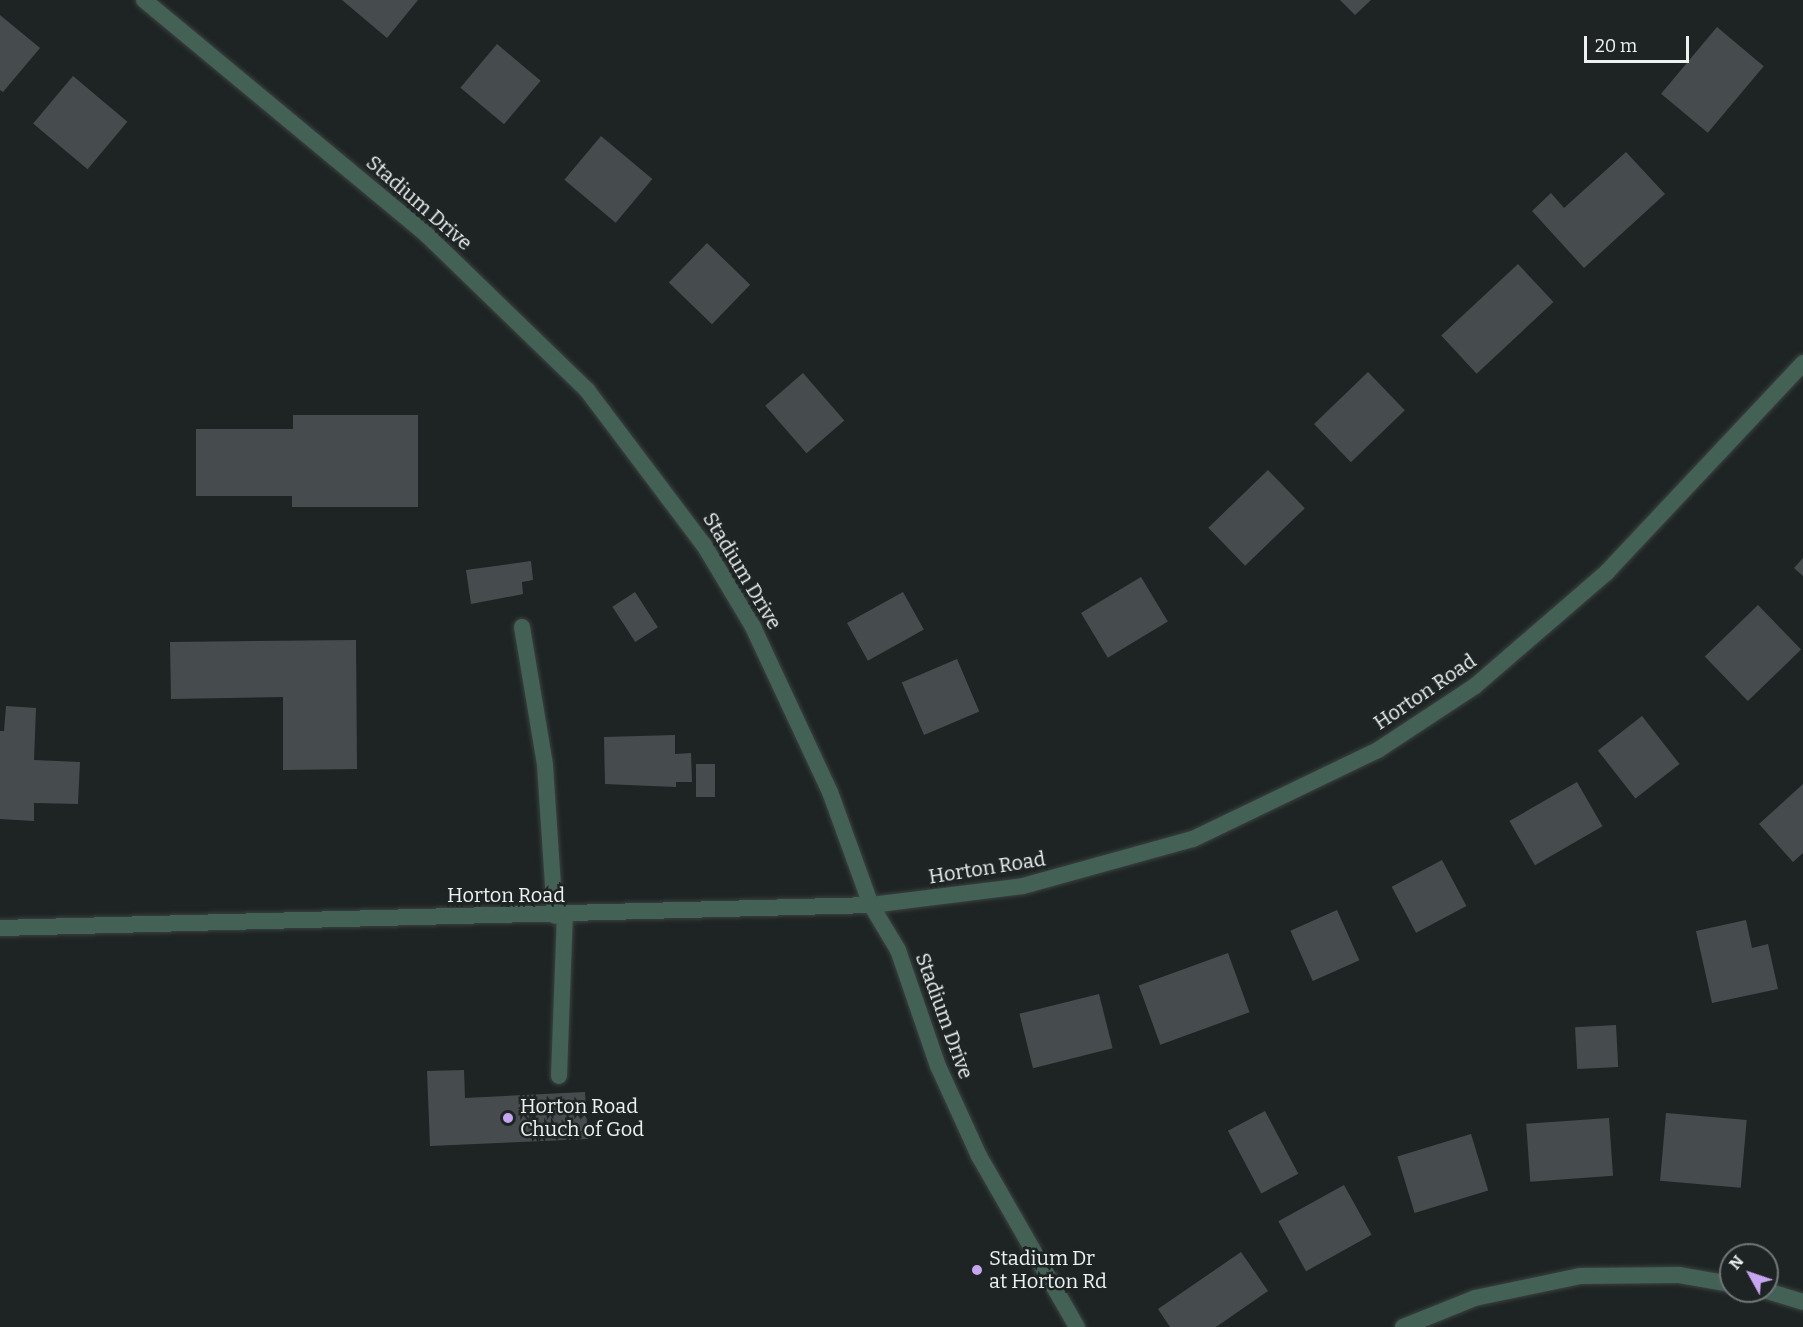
<!DOCTYPE html>
<html>
<head>
<meta charset="utf-8">
<style>
  body { margin:0 }
  #map { position:relative; width:1803px; height:1327px; overflow:hidden; background:#1e2424; font-family:Bitter,serif }
  div>[style] { position:absolute }
  .building>* { inset:0; background:#464c4e; transform-origin:0 0 }
  .roads { filter:drop-shadow(0 0 2px #3b4141) drop-shadow(0 0 2px #3b4141) }
  .service>* { height:16px; margin:-8px; padding:0 8px; transform-origin:8px; border-radius:8px; background:#446155 }
  .minor>* { height:16px; margin:-8px; padding:0 8px; transform-origin:8px; border-radius:8px; background:#446155 }
  .tertiary>* { height:16px; margin:-8px; padding:0 8px; transform-origin:8px; border-radius:8px; background:#446155 }
  .dots>* { width:16px; height:16px; translate:-50% -50%; box-sizing:border-box; border:3px solid #1e2424; border-radius:50% }
  span { translate:-50% -50%; white-space:nowrap; text-align:center; line-height:1.15; -webkit-text-stroke:5px #1e2424; paint-order:stroke }
  .street-label { font-size:20px; color:#edf2f1 }
  .poi-label { font-size:20px; color:#edf2f1 }
  .left { translate:0 -50%; text-align:left }
  .north { position:absolute; left:1719px; top:1243px; width:60px; height:60px; box-sizing:border-box; background:#1e2424; border:2px solid #717676; border-radius:50%; rotate:310deg; font-size:16px; font-weight:700; line-height:24px; text-align:center; color:#edf2f1 }
  .north::after { content:''; display:block; margin:auto; width:21px; height:27px; background:#c6a6f0; clip-path:polygon(50% 0,100% 100%,50% 72%,0 100%) }
  .scale { position:absolute; left:1584px; top:36px; width:105px; height:27px; box-sizing:border-box; border:3px solid #edf2f1; border-top:0; padding-left:8px; font-size:18px; line-height:21px; white-space:nowrap; color:#edf2f1; -webkit-text-stroke:4px #1e2424; paint-order:stroke }
</style>
</head>
<body>
<div id="map">
  <div class="building">
    <i style="clip-path:polygon(342px 0,418px 0,387px 38px)"></i>
    <i style="clip-path:polygon(1340px 0,1371px 0,1355px 15px)"></i>
    <i style="clip-path:polygon(0 15px,40px 48px,3px 92px,0 90px)"></i>
    <i style="left:1717px;top:27px;width:61px;height:87px;rotate:40deg"></i>
    <i style="left:497px;top:44px;width:57px;height:57px;rotate:40deg"></i>
    <i style="left:73px;top:76px;width:71px;height:62px;rotate:40deg"></i>
    <i style="left:601px;top:136px;width:67px;height:57px;rotate:40deg"></i>
    <i style="clip-path:polygon(1626px 152px,1665px 194px,1584px 268px,1532px 211px,1551px 193px,1564px 208px)"></i>
    <i style="left:707px;top:243px;width:60px;height:55px;rotate:44deg"></i>
    <i style="left:1518px;top:264px;width:52px;height:105px;rotate:47deg"></i>
    <i style="left:1368px;top:372px;width:53px;height:75px;rotate:46deg"></i>
    <i style="left:803px;top:373px;width:63px;height:50px;rotate:49deg"></i>
    <i style="clip-path:polygon(293px 415px,418px 415px,418px 507px,292px 507px,292px 496px,196px 496px,196px 429px,293px 429px)"></i>
    <i style="left:1268px;top:470px;width:53px;height:83px;rotate:46deg"></i>
    <i style="clip-path:polygon(1803px 558px,1803px 576px,1794px 568px)"></i>
    <i style="clip-path:polygon(531px 561px,533px 580px,522px 582px,523px 594px,471px 604px,466px 570px)"></i>
    <i style="left:1141px;top:577px;width:52px;height:70px;rotate:59deg"></i>
    <i style="left:635px;top:592px;width:42px;height:27px;rotate:57deg"></i>
    <i style="left:903px;top:592px;width:43px;height:64px;rotate:61deg"></i>
    <i style="left:1758px;top:605px;width:62px;height:74px;rotate:46deg"></i>
    <i style="clip-path:polygon(356px 640px,357px 769px,283px 770px,283px 697px,171px 699px,170px 642px)"></i>
    <i style="left:957px;top:659px;width:57px;height:60px;rotate:67deg"></i>
    <i style="clip-path:polygon(6px 706px,36px 708px,34px 760px,80px 762px,78px 804px,34px 803px,34px 821px,0 819px,0 731px,4px 731px)"></i>
    <i style="left:1642px;top:716px;width:61px;height:56px;rotate:52deg"></i>
    <i style="clip-path:polygon(675px 735px,675px 754px,691px 753px,692px 782px,676px 782px,676px 787px,605px 784px,604px 737px)"></i>
    <i style="left:696px;top:764px;width:19px;height:33px"></i>
    <i style="left:1577px;top:782px;width:51px;height:78px;rotate:60deg"></i>
    <i style="clip-path:polygon(1803px 784px,1803px 853px,1793px 862px,1759px 824px)"></i>
    <i style="left:1442px;top:860px;width:52px;height:57px;rotate:62deg"></i>
    <i style="left:1337px;top:910px;width:55px;height:51px;rotate:66deg"></i>
    <i style="clip-path:polygon(1746px 920px,1752px 948px,1768px 944px,1778px 989px,1712px 1003px,1696px 931px)"></i>
    <i style="left:1228px;top:953px;width:63px;height:95px;rotate:70deg"></i>
    <i style="left:1099px;top:994px;width:56px;height:82px;rotate:76deg"></i>
    <i style="left:1616px;top:1025px;width:42px;height:41px;rotate:87deg"></i>
    <i style="clip-path:polygon(464px 1070px,465px 1098px,585px 1092px,588px 1139px,430px 1146px,427px 1071px)"></i>
    <i style="left:1265px;top:1111px;width:71px;height:42px;rotate:62deg"></i>
    <i style="left:1666px;top:1113px;width:81px;height:68px;rotate:5deg"></i>
    <i style="left:1609px;top:1118px;width:58px;height:83px;rotate:86deg"></i>
    <i style="left:1471px;top:1134px;width:59px;height:77px;rotate:73deg"></i>
    <i style="left:1344px;top:1185px;width:57px;height:75px;rotate:61deg"></i>
    <i style="clip-path:polygon(1241px 1252px,1268px 1291px,1216px 1327px,1170px 1327px,1158px 1309px)"></i>
  </div>
  <div class="roads">
    <div class="service">
      <i style="left:522px;top:627px;width:140px;rotate:80.5deg"></i>
      <i style="left:545px;top:765px;width:151px;rotate:86.2deg"></i>
      <i style="left:559px;top:1076px;width:160px;rotate:-87.9deg"></i>
    </div>
    <div class="minor">
      <i style="left:144px;top:0;width:368px;rotate:39.7deg"></i>
      <i style="left:427px;top:235px;width:223px;rotate:44.1deg"></i>
      <i style="left:587px;top:390px;width:194px;rotate:53deg"></i>
      <i style="left:704px;top:545px;width:96px;rotate:59.1deg"></i>
      <i style="left:753px;top:627px;width:182px;rotate:65deg"></i>
      <i style="left:830px;top:792px;width:120px;rotate:70.1deg"></i>
      <i style="left:1767px;top:1291px;width:38px;rotate:17deg"></i>
      <i style="left:1403px;top:1327px;width:78px;rotate:-21.9deg"></i>
      <i style="left:1475px;top:1298px;width:107px;rotate:-11.8deg"></i>
      <i style="left:1580px;top:1276px;width:99px;rotate:-0.6deg"></i>
      <i style="left:1679px;top:1275px;width:53px;rotate:9.8deg"></i>
    </div>
    <div class="tertiary">
      <i style="left:871px;top:905px;width:52px;rotate:59deg"></i>
      <i style="left:898px;top:950px;width:123px;rotate:71deg"></i>
      <i style="left:938px;top:1066px;width:99px;rotate:65.5deg"></i>
      <i style="left:979px;top:1156px;width:197px;rotate:60.2deg"></i>
      <i style="left:0;top:928px;width:871px;rotate:-1.51deg"></i>
      <i style="left:871px;top:905px;width:153px;rotate:-7.1deg"></i>
      <i style="left:1023px;top:886px;width:176px;rotate:-15.5deg"></i>
      <i style="left:1193px;top:839px;width:205px;rotate:-25.7deg"></i>
      <i style="left:1378px;top:750px;width:116px;rotate:-33.4deg"></i>
      <i style="left:1475px;top:686px;width:174px;rotate:-40.8deg"></i>
      <i style="left:1607px;top:572px;width:287px;rotate:-46.8deg"></i>
    </div>
  </div>
  <div class="dots">
    <i style="left:508px;top:1118px;background:#c6a6f0"></i>
    <i style="left:977px;top:1270px;background:#c6a6f0"></i>
  </div>
  <div class="street-label">
    <span style="left:419px;top:203px;rotate:41deg">Stadium Drive</span>
    <span style="left:742px;top:571px;rotate:59deg">Stadium Drive</span>
    <span style="left:1425px;top:692px;rotate:-34deg">Horton Road</span>
    <span style="left:987px;top:868px;rotate:-9deg">Horton Road</span>
    <span style="left:506px;top:895px">Horton Road</span>
    <span style="left:944px;top:1016px;rotate:70deg">Stadium Drive</span>
  </div>
  <div class="poi-label">
    <span class="left" style="left:520px;top:1118px">Horton Road<br>Chuch of God</span>
    <span class="left" style="left:989px;top:1270px">Stadium Dr<br>at Horton Rd</span>
  </div>
  <div class="north">N</div>
  <div class="scale">20 m</div>
</div>
</body>
</html>
